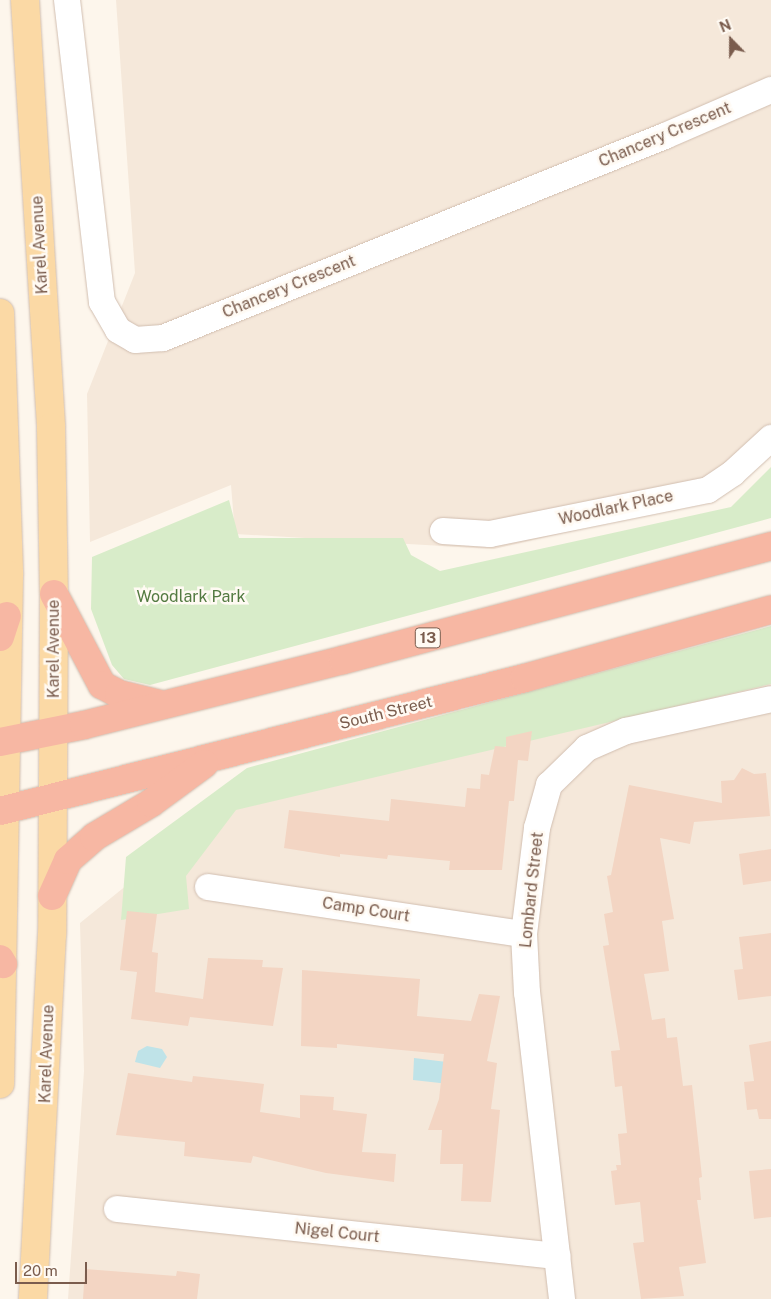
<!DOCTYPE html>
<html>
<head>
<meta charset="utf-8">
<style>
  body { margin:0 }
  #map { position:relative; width:771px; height:1299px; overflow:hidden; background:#fdf6ec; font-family:"Public Sans",sans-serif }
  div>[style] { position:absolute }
  .residential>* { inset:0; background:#f5e8da }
  .green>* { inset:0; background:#d8ecc9 }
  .water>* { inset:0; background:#bfe3e8 }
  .building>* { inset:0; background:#f3d5c3 }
  .roads { filter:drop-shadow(0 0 1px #d1beb0) drop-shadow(0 0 1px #d1beb0) }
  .street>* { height:26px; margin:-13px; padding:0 13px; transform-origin:13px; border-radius:13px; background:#fff }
  .primary>* { height:28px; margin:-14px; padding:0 14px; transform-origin:14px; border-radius:14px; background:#fbd9a5 }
  .highway>* { height:28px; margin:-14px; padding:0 14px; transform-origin:14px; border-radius:14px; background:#f7b7a3 }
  span { translate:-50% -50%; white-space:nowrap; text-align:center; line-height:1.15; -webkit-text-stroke:5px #fffaf3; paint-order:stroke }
  .shield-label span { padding:1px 4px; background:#fffaf3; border:1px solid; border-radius:4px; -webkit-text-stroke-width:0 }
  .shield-label { font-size:15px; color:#7a5c4d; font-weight:700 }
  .street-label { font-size:16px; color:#7a5c4d }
  .park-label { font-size:16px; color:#537a41 }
  .north { position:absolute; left:706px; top:15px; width:50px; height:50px; -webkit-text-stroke:4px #fffaf3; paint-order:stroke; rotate:338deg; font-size:14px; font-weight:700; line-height:20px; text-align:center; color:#7a5c4d }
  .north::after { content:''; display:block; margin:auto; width:18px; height:22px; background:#7a5c4d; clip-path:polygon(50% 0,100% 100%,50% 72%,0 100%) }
  .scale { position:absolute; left:15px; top:1262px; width:72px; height:22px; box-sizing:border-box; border:2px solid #7a5c4d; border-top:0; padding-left:6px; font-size:15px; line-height:18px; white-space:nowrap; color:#7a5c4d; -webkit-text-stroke:4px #fffaf3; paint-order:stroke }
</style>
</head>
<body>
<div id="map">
  <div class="residential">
    <i style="clip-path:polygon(116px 0,771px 0,771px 449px,720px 497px,494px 549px,235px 534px,231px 485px,90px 542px,87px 394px,135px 273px)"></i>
    <i style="clip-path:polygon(771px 669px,771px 1299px,68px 1299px,84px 1071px,80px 923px,232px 800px)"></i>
  </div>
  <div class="green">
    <i style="clip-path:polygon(771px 467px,771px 518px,150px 685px,124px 679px,112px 665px,91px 609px,92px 557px,229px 500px,239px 538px,403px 538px,411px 555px,440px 571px,731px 507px)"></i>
    <i style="clip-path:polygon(771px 626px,771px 684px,236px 810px,186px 876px,189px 909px,121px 920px,126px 857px,247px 768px)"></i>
  </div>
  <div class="water">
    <i style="clip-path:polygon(147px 1046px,162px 1049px,167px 1057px,160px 1068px,135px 1062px,138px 1051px)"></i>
    <i style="clip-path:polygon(414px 1058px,455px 1063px,449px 1084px,413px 1080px)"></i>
  </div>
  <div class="building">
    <i style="clip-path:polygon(532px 731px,528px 761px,518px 760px,514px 801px,509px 801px,502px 870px,449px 870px,450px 861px,388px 855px,387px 859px,340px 854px,340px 857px,284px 848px,289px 810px,389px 821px,391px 799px,465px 807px,467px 788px,480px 789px,481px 774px,489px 775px,495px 746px,506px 747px,506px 737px)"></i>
    <i style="clip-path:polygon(742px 768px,754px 774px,766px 773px,770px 816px,694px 822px,690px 844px,660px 838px,674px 919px,662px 921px,669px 971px,644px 974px,652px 1020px,665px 1018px,667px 1038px,677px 1037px,683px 1086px,692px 1085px,702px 1177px,699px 1178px,701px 1200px,697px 1200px,706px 1263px,679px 1267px,684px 1296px,641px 1299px,633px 1243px,644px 1242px,640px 1202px,615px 1205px,611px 1171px,617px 1170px,616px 1165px,621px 1165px,618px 1134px,627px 1133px,622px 1086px,615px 1087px,611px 1051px,620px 1050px,603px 946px,609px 945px,604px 914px,613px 912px,607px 876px,611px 875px,629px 785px,722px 803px,721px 781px,734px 780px)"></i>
    <i style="clip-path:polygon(771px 849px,771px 881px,743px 885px,739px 854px)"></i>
    <i style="clip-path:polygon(127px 911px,157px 914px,152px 952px,158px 953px,155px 992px,203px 999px,208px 958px,263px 960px,262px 967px,283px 968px,273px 1026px,190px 1017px,188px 1026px,131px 1019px,137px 972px,120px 970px)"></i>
    <i style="clip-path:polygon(771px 933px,771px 996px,738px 1000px,734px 970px,743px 969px,739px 937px)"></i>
    <i style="clip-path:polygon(302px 970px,420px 979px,417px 1016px,471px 1021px,479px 994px,500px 996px,487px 1061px,497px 1063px,491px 1109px,500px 1110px,491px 1202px,461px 1201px,463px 1164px,440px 1164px,442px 1130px,428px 1130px,439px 1099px,444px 1054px,337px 1044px,337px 1048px,301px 1046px)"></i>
    <i style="clip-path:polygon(771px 1041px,771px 1119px,759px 1119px,757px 1109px,747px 1110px,744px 1082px,754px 1081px,749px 1045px)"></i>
    <i style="clip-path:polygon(128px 1073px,192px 1082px,193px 1076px,264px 1084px,260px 1112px,300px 1118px,300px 1095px,334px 1097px,333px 1110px,367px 1114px,362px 1152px,396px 1154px,394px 1182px,326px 1173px,253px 1156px,251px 1163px,184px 1156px,185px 1142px,116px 1135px)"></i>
    <i style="clip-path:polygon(771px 1169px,771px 1217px,754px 1219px,749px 1171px)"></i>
    <i style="clip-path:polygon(85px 1269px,176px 1276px,177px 1271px,200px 1274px,197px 1299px,83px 1299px)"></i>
  </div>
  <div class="roads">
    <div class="street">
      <i style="left:67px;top:0;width:304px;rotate:83.4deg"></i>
      <i style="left:102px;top:302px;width:32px;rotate:60deg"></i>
      <i style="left:118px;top:330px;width:20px;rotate:30deg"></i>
      <i style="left:135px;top:340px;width:28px;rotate:-4deg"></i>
      <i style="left:163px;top:338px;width:541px;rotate:-21.92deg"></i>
      <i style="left:665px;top:136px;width:116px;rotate:-23.5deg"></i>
      <i style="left:443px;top:531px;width:47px;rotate:3.7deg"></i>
      <i style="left:490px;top:534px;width:222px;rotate:-11.4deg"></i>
      <i style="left:708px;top:490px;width:30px;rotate:-34deg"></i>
      <i style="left:733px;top:473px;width:52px;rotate:-42.6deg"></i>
      <i style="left:208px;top:887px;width:319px;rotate:8.5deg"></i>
      <i style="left:117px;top:1209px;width:443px;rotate:6.1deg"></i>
      <i style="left:562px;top:1299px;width:308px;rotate:-96.5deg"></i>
      <i style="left:527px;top:993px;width:59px;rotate:-92.9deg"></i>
      <i style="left:524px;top:934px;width:107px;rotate:-83deg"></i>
      <i style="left:537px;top:828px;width:45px;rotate:-74.4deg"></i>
      <i style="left:549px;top:785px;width:53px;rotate:-44.2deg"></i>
      <i style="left:587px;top:748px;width:43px;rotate:-23.6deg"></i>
      <i style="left:626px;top:731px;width:148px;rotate:-12.4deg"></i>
    </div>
    <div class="primary">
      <i style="left:25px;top:0;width:428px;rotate:86.5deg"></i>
      <i style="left:51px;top:427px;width:167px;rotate:89deg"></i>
      <i style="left:54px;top:594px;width:340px;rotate:90.3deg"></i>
      <i style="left:52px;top:934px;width:365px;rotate:93deg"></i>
      <i style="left:0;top:313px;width:262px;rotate:88deg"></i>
      <i style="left:9px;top:575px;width:509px;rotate:91.01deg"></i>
    </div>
    <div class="highway">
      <i style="left:54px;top:594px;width:103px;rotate:62.2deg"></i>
      <i style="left:102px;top:685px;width:19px;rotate:28deg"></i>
      <i style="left:119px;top:694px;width:41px;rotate:14deg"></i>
      <i style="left:0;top:637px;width:22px;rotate:-72deg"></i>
      <i style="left:0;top:742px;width:86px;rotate:-11.4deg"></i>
      <i style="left:84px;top:725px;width:267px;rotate:-14.1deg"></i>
      <i style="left:343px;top:660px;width:443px;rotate:-14.9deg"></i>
      <i style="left:0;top:811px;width:542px;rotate:-14.22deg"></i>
      <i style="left:525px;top:678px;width:255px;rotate:-15.5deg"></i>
      <i style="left:52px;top:896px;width:39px;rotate:-66deg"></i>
      <i style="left:68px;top:860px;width:35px;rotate:-41deg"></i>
      <i style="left:94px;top:837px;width:66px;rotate:-30.8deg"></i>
      <i style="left:151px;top:803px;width:66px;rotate:-36.3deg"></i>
      <i style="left:0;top:959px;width:6px;rotate:59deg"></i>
    </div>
  </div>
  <div class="shield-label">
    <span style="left:428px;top:638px">13</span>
  </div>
  <div class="street-label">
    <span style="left:665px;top:135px;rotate:-23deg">Chancery Crescent</span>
    <span style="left:40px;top:245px;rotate:-93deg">Karel Avenue</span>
    <span style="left:289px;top:287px;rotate:-22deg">Chancery Crescent</span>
    <span style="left:616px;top:508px;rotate:-12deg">Woodlark Place</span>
    <span style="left:54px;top:649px;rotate:-90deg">Karel Avenue</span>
    <span style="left:386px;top:713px;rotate:-14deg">South Street</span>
    <span style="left:532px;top:890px;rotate:-84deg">Lombard Street</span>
    <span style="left:366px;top:910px;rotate:9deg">Camp Court</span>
    <span style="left:47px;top:1054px;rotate:-88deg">Karel Avenue</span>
    <span style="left:337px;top:1233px;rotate:6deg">Nigel Court</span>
  </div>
  <div class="park-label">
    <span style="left:191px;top:597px">Woodlark Park</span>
  </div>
  <div class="north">N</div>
  <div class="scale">20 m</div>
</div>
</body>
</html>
